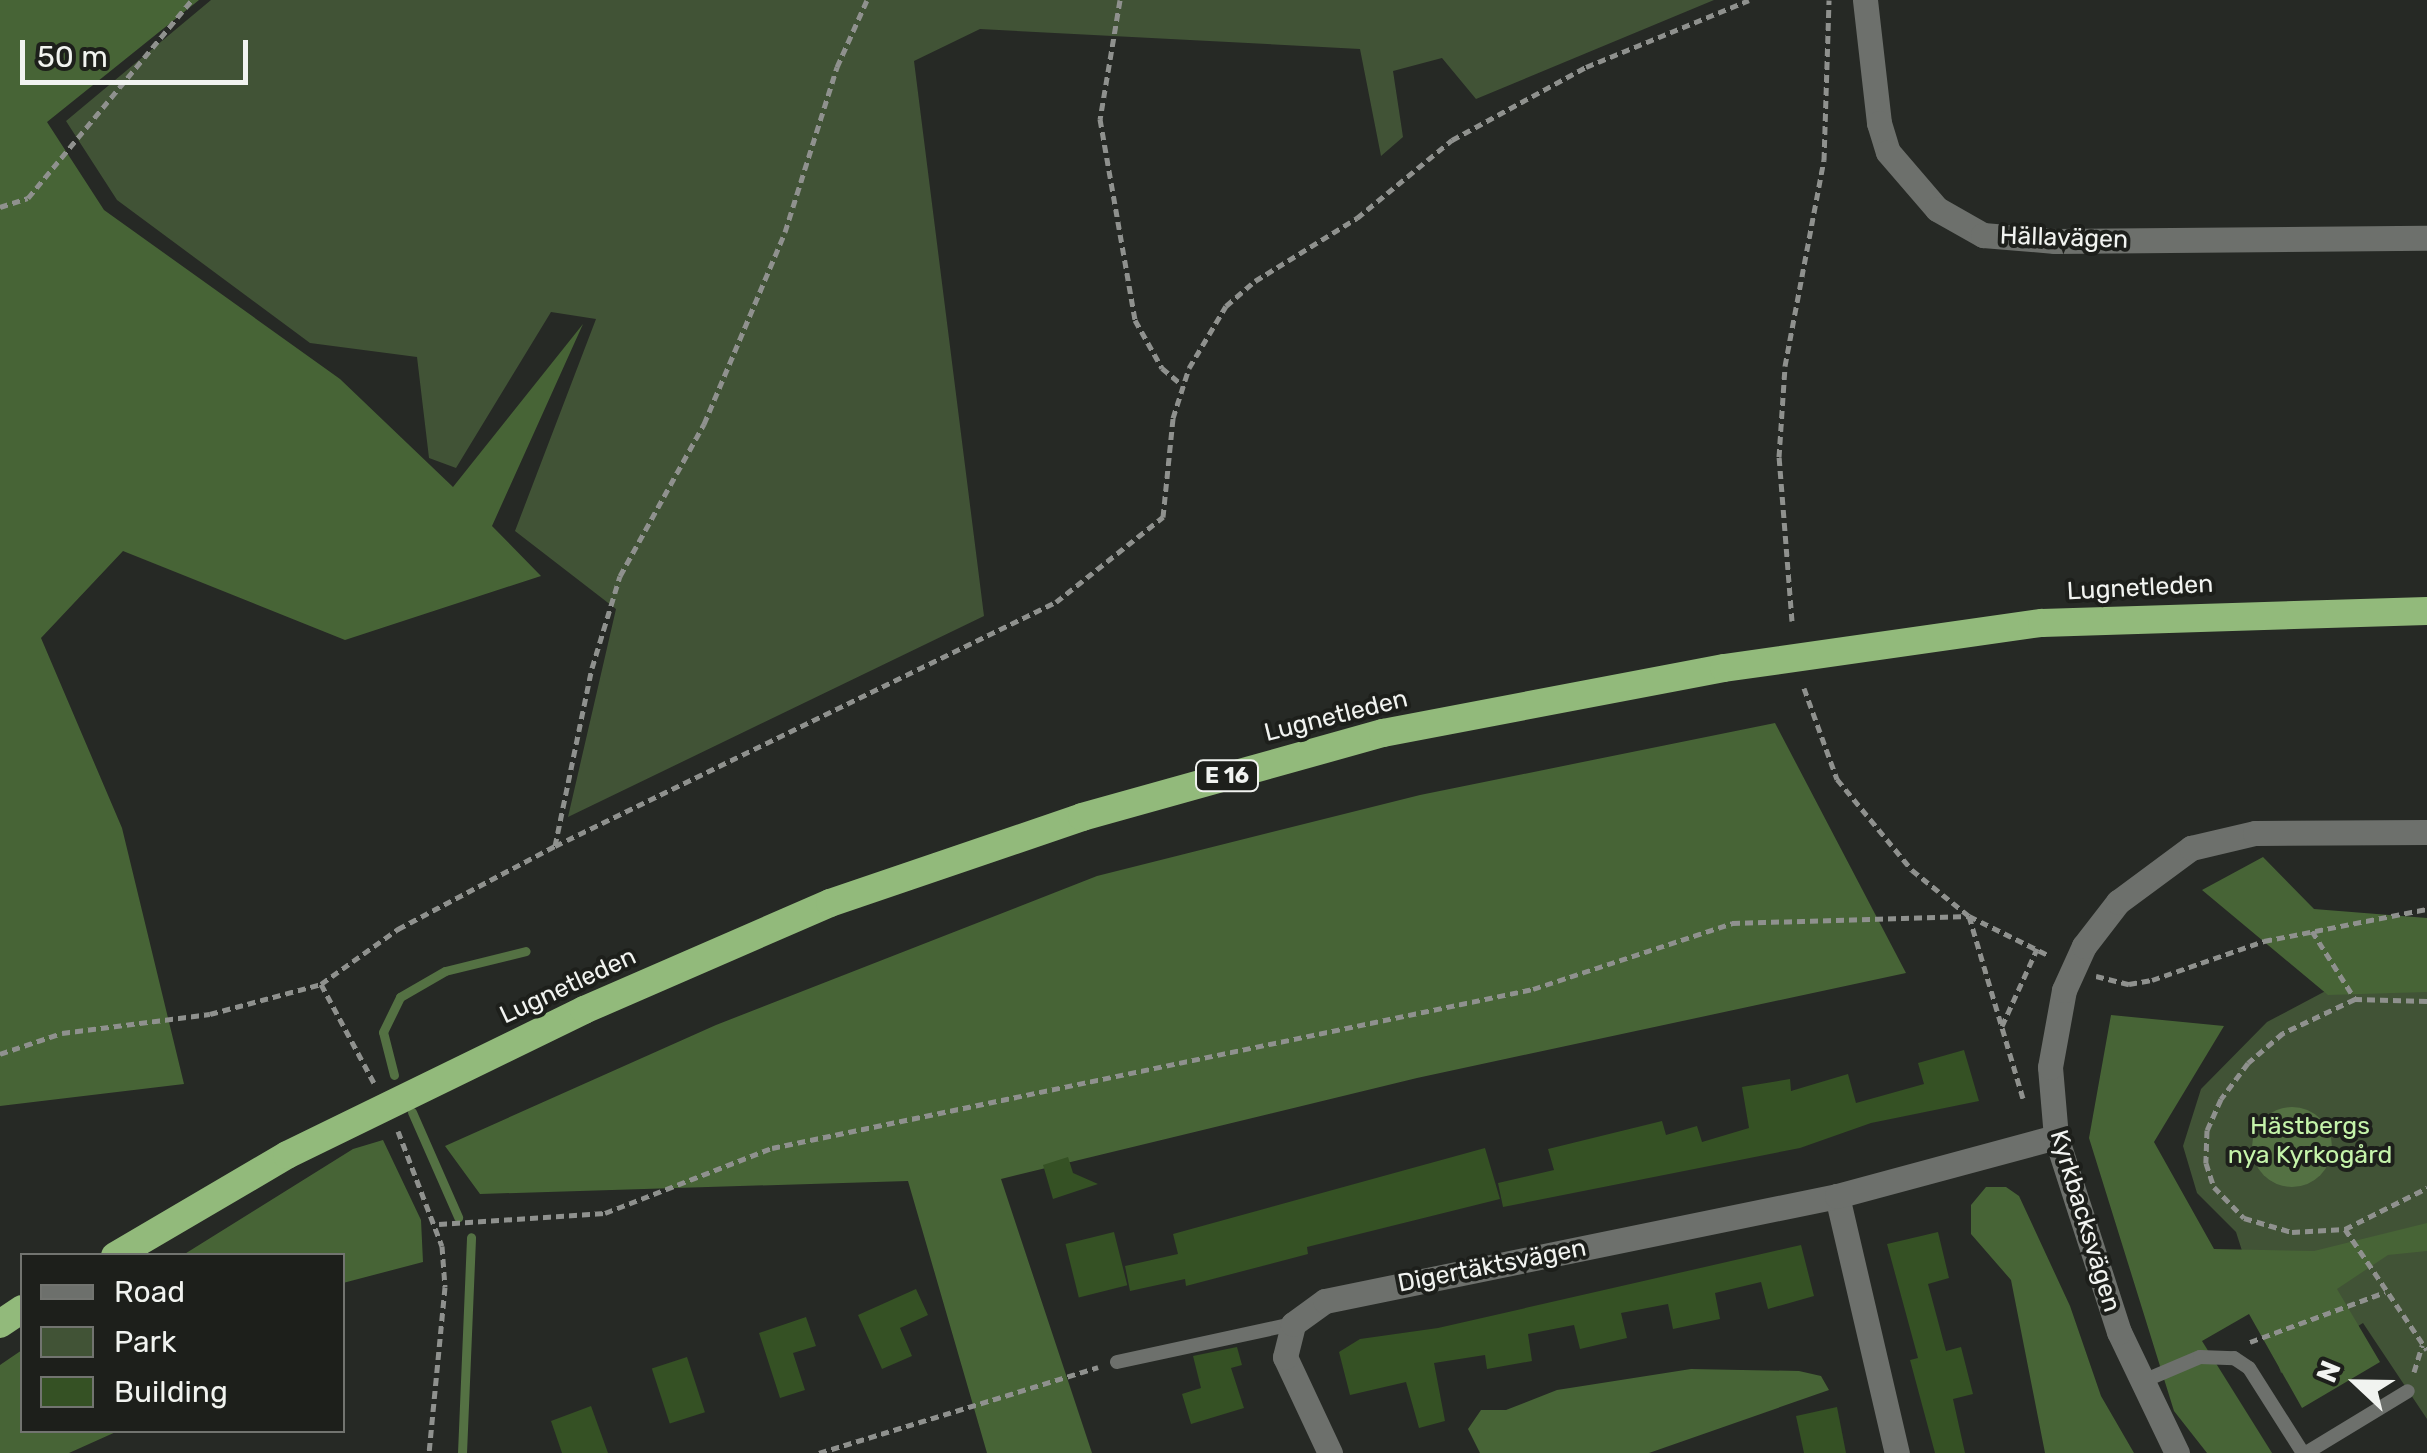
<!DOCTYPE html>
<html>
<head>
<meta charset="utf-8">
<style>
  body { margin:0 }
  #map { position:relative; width:2427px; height:1453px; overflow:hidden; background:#262925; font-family:Rubik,sans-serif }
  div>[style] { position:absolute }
  .green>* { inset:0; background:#415336 }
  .forest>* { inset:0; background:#476436 }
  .water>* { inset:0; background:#547143 }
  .round { border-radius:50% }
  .stream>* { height:9px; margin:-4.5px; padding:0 4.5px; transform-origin:4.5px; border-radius:4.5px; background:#547143 }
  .building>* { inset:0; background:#355124; transform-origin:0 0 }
  .path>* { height:5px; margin-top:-2.5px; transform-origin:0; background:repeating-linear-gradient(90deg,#8f918e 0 8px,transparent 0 13px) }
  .service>* { height:14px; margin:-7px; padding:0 7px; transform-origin:7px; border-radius:7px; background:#6d706c }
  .minor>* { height:25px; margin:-12.5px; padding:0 12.5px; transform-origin:12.5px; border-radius:12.5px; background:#6d706c }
  .tertiary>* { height:25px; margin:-12.5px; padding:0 12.5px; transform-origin:12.5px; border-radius:12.5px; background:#6d706c }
  .trunk>* { height:28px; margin:-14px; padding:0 14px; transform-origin:14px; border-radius:14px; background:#92ba7b }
  span { translate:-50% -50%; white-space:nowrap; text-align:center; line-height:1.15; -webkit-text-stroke:8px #1d1f1b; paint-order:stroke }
  .shield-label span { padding:2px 8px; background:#1d1f1b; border:2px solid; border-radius:8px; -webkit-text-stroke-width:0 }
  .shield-label { font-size:22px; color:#f1f3f0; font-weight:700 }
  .street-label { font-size:25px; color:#f1f3f0 }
  .park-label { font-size:25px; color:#c5f4aa }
  .legend { position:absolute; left:20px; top:1253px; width:325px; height:180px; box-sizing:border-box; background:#1d1f1b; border:2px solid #727470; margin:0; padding:12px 18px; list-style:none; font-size:30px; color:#f1f3f0 }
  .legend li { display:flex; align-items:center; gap:20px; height:50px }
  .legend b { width:50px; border:2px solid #727470 }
  .north { position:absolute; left:2307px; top:1333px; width:100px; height:100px; -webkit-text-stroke:8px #1d1f1b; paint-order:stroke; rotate:292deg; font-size:28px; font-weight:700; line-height:40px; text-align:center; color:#f1f3f0 }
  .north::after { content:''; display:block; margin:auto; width:35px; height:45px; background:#f1f3f0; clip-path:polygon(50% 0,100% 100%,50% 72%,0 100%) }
  .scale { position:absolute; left:20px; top:40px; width:228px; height:45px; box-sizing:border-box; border:5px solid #f1f3f0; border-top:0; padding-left:12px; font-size:30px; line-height:35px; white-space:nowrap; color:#f1f3f0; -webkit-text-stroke:8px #1d1f1b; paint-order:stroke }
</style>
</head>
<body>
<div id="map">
  <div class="green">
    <i style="clip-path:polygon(211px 0,1714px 0,1476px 99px,1442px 58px,1393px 71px,1403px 137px,1381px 156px,1360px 49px,980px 29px,914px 61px,984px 616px,568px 817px,616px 609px,515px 531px,596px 319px,551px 312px,456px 468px,429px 458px,417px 357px,310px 343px,117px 200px,66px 121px)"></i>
    <i style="clip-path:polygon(2352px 977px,2427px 980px,2427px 1419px,2363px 1323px,2281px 1373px,2236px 1232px,2197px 1193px,2183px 1146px,2201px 1089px,2267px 1022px)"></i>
  </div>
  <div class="forest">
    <i style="clip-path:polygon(0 0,199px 0,47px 122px,104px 210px,340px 379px,453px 487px,583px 324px,492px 526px,541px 576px,345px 640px,123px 551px,41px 638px,122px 828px,184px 1084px,0 1106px)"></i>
    <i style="clip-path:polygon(1775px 723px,1906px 973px,1417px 1078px,1001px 1179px,1092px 1453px,987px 1453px,908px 1181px,480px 1194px,445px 1146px,716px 1025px,1097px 876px,1420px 795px)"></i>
    <i style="clip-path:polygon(2263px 857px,2314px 909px,2427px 918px,2427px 992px,2328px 995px,2202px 890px)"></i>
    <i style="clip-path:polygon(2111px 1015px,2224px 1026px,2154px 1142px,2214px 1249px,2314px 1251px,2427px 1223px,2427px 1251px,2388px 1255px,2337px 1289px,2380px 1362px,2302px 1408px,2249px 1314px,2202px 1341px,2272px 1453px,2207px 1453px,2174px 1411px,2089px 1138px)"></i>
    <i style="clip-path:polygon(383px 1140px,421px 1220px,423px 1262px,343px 1283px,342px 1256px,183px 1255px,353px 1149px)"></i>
    <i style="clip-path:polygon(1986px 1187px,2006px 1187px,2019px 1196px,2070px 1306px,2101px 1396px,2134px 1453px,2045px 1453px,2011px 1280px,1971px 1234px,1971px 1205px)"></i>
    <i style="clip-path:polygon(22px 1350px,22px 1430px,118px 1431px,69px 1453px,0 1453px,0 1365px)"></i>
    <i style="clip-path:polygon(1691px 1369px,1799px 1371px,1821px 1376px,1829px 1390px,1649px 1453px,1480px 1453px,1468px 1429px,1481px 1410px,1506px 1410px,1557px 1390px)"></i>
  </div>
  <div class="water">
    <i class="round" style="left:2252px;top:1107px;width:80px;height:80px"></i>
  </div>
  <div class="stream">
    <i style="left:394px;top:1075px;width:44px;rotate:-104.3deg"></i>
    <i style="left:383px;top:1032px;width:39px;rotate:-64deg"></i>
    <i style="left:400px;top:997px;width:52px;rotate:-30deg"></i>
    <i style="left:445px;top:971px;width:83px;rotate:-13.9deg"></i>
    <i style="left:412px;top:1112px;width:115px;rotate:66.3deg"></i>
    <i style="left:462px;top:1453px;width:216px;rotate:-87.6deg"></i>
  </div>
  <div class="building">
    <i style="clip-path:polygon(1964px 1050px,1979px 1101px,1871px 1123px,1800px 1148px,1503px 1207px,1498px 1183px,1554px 1170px,1548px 1149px,1662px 1121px,1666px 1135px,1697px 1126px,1702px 1142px,1749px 1128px,1742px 1087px,1790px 1079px,1791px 1091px,1848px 1074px,1856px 1103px,1924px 1084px,1918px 1063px)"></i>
    <i style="clip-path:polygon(1485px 1148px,1500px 1199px,1307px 1247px,1308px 1254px,1186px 1286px,1185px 1279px,1130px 1291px,1125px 1266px,1178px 1254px,1173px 1234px)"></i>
    <i style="clip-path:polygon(1068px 1157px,1073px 1173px,1098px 1184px,1053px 1199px,1043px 1165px)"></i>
    <i style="left:1114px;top:1232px;width:55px;height:50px;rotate:76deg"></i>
    <i style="clip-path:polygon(1938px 1232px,1949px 1278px,1928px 1284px,1946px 1351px,1961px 1347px,1973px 1394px,1953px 1399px,1965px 1453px,1935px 1453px,1910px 1360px,1918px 1358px,1887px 1244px)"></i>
    <i style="clip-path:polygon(1801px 1245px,1814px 1296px,1768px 1309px,1761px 1282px,1715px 1293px,1720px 1319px,1673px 1329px,1668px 1304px,1621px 1313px,1627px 1338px,1580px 1349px,1574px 1325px,1528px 1334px,1532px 1361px,1487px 1369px,1485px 1355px,1434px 1363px,1445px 1421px,1419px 1428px,1406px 1382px,1350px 1395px,1339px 1352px,1360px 1339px,1438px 1328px)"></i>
    <i style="clip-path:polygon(916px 1289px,928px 1315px,900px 1328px,912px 1356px,882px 1369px,858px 1315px)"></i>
    <i style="clip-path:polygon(806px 1317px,816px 1346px,793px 1353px,805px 1390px,780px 1398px,759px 1333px)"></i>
    <i style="clip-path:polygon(1237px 1347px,1242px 1365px,1231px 1368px,1244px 1408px,1191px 1424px,1182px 1394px,1201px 1388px,1193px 1356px)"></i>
    <i style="left:687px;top:1357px;width:58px;height:37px;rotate:72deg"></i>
    <i style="clip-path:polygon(591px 1406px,608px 1453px,562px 1453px,551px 1421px)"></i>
    <i style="clip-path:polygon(1837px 1407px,1846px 1453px,1804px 1453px,1796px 1416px)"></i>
  </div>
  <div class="path">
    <i style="left:1120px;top:0;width:121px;rotate:99.5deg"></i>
    <i style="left:1100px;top:119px;width:204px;rotate:80.1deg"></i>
    <i style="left:1135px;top:320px;width:55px;rotate:60.6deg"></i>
    <i style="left:1162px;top:368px;width:26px;rotate:40deg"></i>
    <i style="left:0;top:207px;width:29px;rotate:-18deg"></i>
    <i style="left:28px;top:198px;width:257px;rotate:-50.4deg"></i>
    <i style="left:1792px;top:621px;width:165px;rotate:-94.5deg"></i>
    <i style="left:1779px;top:457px;width:91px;rotate:-86.2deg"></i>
    <i style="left:1785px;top:366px;width:210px;rotate:-79.3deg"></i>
    <i style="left:1824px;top:160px;width:160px;rotate:-88.2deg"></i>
    <i style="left:1804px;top:688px;width:97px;rotate:70.1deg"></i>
    <i style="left:1837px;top:779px;width:118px;rotate:50.5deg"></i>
    <i style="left:1912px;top:870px;width:73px;rotate:38.9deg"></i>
    <i style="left:1969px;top:916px;width:190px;rotate:73.5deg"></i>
    <i style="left:555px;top:846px;width:182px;rotate:-78.3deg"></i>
    <i style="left:592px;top:668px;width:96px;rotate:-73.1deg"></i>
    <i style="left:620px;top:576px;width:174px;rotate:-61.1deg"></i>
    <i style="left:704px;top:424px;width:208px;rotate:-67.1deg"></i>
    <i style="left:785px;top:232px;width:173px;rotate:-72.5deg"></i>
    <i style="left:837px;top:67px;width:73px;rotate:-65.9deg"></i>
    <i style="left:2312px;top:931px;width:80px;rotate:57.7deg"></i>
    <i style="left:2096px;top:976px;width:34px;rotate:14deg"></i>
    <i style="left:2129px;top:984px;width:23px;rotate:-10deg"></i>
    <i style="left:2152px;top:980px;width:119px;rotate:-19.2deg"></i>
    <i style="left:2264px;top:941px;width:166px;rotate:-11.1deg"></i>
    <i style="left:321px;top:984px;width:112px;rotate:61.8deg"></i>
    <i style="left:2427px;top:1001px;width:72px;rotate:-178.4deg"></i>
    <i style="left:2355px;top:999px;width:80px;rotate:154.7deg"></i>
    <i style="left:2283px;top:1033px;width:46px;rotate:139.4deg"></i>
    <i style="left:2248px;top:1063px;width:45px;rotate:126.9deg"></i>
    <i style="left:2221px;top:1099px;width:34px;rotate:114deg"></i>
    <i style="left:2207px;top:1130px;width:33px;rotate:92deg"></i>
    <i style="left:2206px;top:1163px;width:25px;rotate:72deg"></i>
    <i style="left:2214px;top:1187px;width:43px;rotate:45.9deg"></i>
    <i style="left:2244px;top:1218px;width:50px;rotate:16.3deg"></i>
    <i style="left:2292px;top:1232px;width:53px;rotate:-3.2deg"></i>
    <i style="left:2345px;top:1229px;width:92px;rotate:-26.6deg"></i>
    <i style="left:2002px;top:1026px;width:85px;rotate:-65.6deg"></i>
    <i style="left:0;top:1054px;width:65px;rotate:-18.7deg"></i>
    <i style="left:62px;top:1033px;width:149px;rotate:-7.3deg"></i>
    <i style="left:210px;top:1014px;width:115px;rotate:-15.1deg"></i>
    <i style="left:321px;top:984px;width:95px;rotate:-35.5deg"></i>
    <i style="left:398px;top:929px;width:178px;rotate:-27.9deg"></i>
    <i style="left:555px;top:846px;width:557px;rotate:-25.97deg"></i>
    <i style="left:1056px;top:602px;width:137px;rotate:-38.5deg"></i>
    <i style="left:1163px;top:517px;width:100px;rotate:-84.2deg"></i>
    <i style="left:1173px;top:418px;width:52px;rotate:-72.3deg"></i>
    <i style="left:1189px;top:368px;width:72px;rotate:-59.2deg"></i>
    <i style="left:1226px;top:306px;width:38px;rotate:-41deg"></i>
    <i style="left:1255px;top:281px;width:120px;rotate:-31.7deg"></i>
    <i style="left:1357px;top:218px;width:123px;rotate:-39.4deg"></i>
    <i style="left:1452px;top:140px;width:153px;rotate:-28.6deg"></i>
    <i style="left:1586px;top:67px;width:176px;rotate:-22.3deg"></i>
    <i style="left:398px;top:1131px;width:123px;rotate:69.1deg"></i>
    <i style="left:442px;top:1246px;width:41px;rotate:85.8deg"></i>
    <i style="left:445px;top:1287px;width:167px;rotate:95.5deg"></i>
    <i style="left:439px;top:1224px;width:166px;rotate:-3.8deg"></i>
    <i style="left:605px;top:1213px;width:179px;rotate:-21.3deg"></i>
    <i style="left:772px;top:1148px;width:777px;rotate:-11.8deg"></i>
    <i style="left:1533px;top:989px;width:210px;rotate:-18.3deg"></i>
    <i style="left:1732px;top:923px;width:237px;rotate:-1.7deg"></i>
    <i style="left:1969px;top:916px;width:90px;rotate:26.3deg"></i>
    <i style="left:2345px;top:1229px;width:146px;rotate:55.9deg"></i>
    <i style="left:2250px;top:1342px;width:144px;rotate:-20.3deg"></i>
    <i style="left:2414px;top:1372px;width:28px;rotate:-73deg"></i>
    <i style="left:819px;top:1453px;width:292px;rotate:-17.1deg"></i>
  </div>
  <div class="service">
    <i style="left:1117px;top:1362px;width:180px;rotate:-12.2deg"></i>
    <i style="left:2141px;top:1382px;width:64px;rotate:-23deg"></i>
    <i style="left:2200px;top:1357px;width:34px;rotate:2deg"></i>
    <i style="left:2234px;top:1358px;width:18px;rotate:34deg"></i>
    <i style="left:2249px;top:1368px;width:101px;rotate:57.6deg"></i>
    <i style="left:2306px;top:1453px;width:119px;rotate:-31.3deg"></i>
  </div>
  <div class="minor">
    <i style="left:1837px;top:1196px;width:264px;rotate:76.9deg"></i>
    <i style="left:1330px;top:1453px;width:106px;rotate:-115.1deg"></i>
    <i style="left:1285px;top:1357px;width:34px;rotate:-76deg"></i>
    <i style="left:1293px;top:1324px;width:39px;rotate:-36deg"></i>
    <i style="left:1325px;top:1301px;width:523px;rotate:-11.59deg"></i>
    <i style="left:1837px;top:1196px;width:227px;rotate:-15.1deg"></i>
  </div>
  <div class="tertiary">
    <i style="left:1865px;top:0;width:124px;rotate:83.5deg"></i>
    <i style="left:1879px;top:123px;width:30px;rotate:73deg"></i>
    <i style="left:1888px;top:152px;width:75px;rotate:49.3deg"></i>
    <i style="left:1937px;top:209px;width:53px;rotate:29.5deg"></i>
    <i style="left:1983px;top:235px;width:72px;rotate:4.8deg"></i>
    <i style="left:2055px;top:241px;width:372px;rotate:-0.5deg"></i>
    <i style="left:2177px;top:1453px;width:134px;rotate:-115.6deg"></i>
    <i style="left:2119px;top:1332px;width:205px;rotate:-107.9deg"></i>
    <i style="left:2056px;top:1137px;width:70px;rotate:-94.9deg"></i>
    <i style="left:2050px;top:1067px;width:78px;rotate:-79.7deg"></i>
    <i style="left:2064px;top:990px;width:48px;rotate:-65.6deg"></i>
    <i style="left:2084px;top:946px;width:56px;rotate:-52.3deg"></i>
    <i style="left:2118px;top:902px;width:91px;rotate:-36.5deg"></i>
    <i style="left:2191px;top:848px;width:66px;rotate:-13.2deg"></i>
    <i style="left:2255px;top:833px;width:172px;rotate:-0.3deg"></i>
  </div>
  <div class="trunk">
    <i style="left:115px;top:1256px;width:199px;rotate:-30.4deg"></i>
    <i style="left:287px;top:1155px;width:331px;rotate:-26deg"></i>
    <i style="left:584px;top:1010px;width:268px;rotate:-23.5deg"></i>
    <i style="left:830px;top:903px;width:266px;rotate:-18.8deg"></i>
    <i style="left:1082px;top:817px;width:313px;rotate:-15.6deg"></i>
    <i style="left:1383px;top:733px;width:347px;rotate:-10.8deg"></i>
    <i style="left:1724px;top:668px;width:321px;rotate:-8.1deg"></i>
    <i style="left:2042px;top:623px;width:385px;rotate:-1.8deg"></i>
    <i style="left:0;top:1324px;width:27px;rotate:-34deg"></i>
  </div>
  <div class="shield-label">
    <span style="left:1227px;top:776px">E 16</span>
  </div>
  <div class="street-label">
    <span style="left:2064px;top:238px;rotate:2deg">Hällavägen</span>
    <span style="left:2140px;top:588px;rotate:-3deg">Lugnetleden</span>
    <span style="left:1336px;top:716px;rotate:-14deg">Lugnetleden</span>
    <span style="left:568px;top:986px;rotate:-25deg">Lugnetleden</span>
    <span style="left:2085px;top:1221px;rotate:73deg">Kyrkbacksvägen</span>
    <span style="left:1492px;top:1266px;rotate:-11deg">Digertäktsvägen</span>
  </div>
  <div class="park-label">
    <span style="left:2310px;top:1141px">Hästbergs<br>nya Kyrkogård</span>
  </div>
  <ul class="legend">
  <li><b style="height:12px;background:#6d706c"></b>Road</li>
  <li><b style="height:28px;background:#415336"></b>Park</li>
  <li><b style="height:28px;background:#355124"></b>Building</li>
  </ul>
  <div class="north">N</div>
  <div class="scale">50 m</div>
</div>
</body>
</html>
